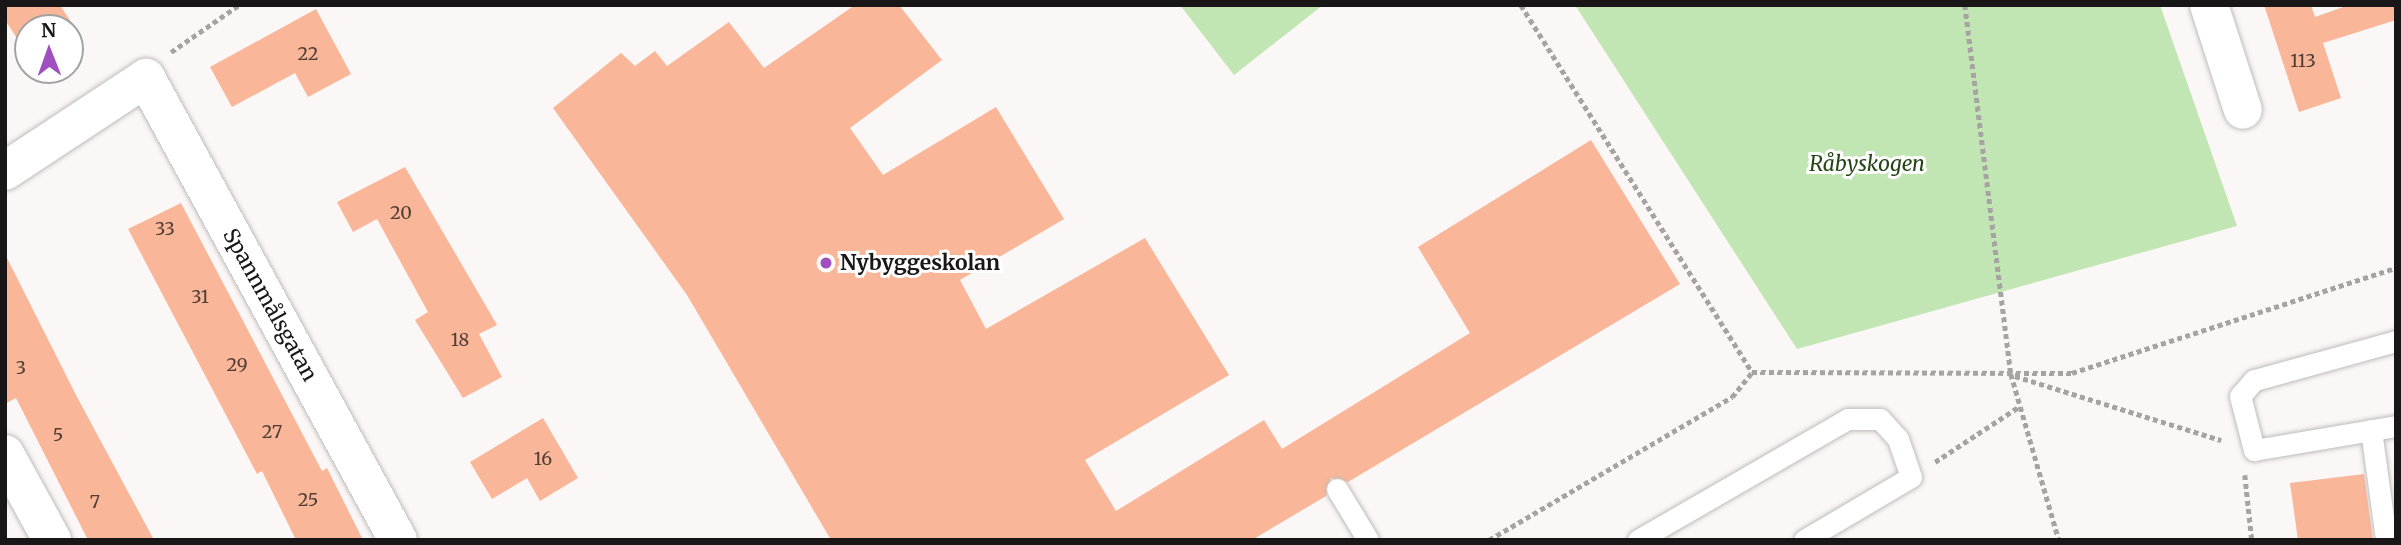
<!DOCTYPE html>
<html>
<head>
<meta charset="utf-8">
<style>
  body { margin:0 }
  #map { position:relative; width:2401px; height:545px; overflow:hidden; background:#fbf7f6; font-family:Merriweather,serif }
  div>[style] { position:absolute }
  .green>* { inset:0; background:#c1e5b3 }
  .building>* { inset:0; background:#fab698 }
  .path>* { height:4.5px; margin-top:-2.25px; transform-origin:0; background:repeating-linear-gradient(90deg,#a7a3a3 0 5px,transparent 0 8.5px) }
  .roads { filter:drop-shadow(0 0 2px #bfbcba) drop-shadow(0 0 2px #bfbcba) }
  .lane>* { height:21px; margin:-10.5px; padding:0 10.5px; transform-origin:10.5px; border-radius:10.5px; background:#fff }
  .street>* { height:38px; margin:-19px; padding:0 19px; transform-origin:19px; border-radius:19px; background:#fff }
  .dots>* { width:19px; height:19px; translate:-50% -50%; box-sizing:border-box; border:4px solid #fff; border-radius:50% }
  span { translate:-50% -50%; white-space:nowrap; text-align:center; line-height:1.15; -webkit-text-stroke:6px #fff; paint-order:stroke }
  .number-label { font-size:18px; color:#503e36 }
  .number-label span { -webkit-text-stroke-width:0 }
  .park-label { font-size:21px; color:#244515; font-style:italic }
  .poi-label { font-size:21px; color:#181616; font-weight:700 }
  .left { translate:0 -50%; text-align:left }
  .street-label { font-size:21px; color:#181616 }
  .frame { position:absolute; inset:0; border:7px solid #181616; pointer-events:none }
  .north { position:absolute; left:14px; top:14px; width:70px; height:70px; box-sizing:border-box; background:#fff; border:2px solid #a3a2a2; border-radius:50%; rotate:359deg; font-size:19px; font-weight:700; line-height:28px; text-align:center; color:#181616 }
  .north::after { content:''; display:block; margin:auto; width:24px; height:32px; background:#a04fbf; clip-path:polygon(50% 0,100% 100%,50% 72%,0 100%) }
</style>
</head>
<body>
<div id="map">
  <div class="green">
    <i style="clip-path:polygon(1180px 5px,1323px 5px,1234px 75px)"></i>
    <i style="clip-path:polygon(1575px 5px,2160px 5px,2237px 226px,1797px 349px)"></i>
  </div>
  <div class="building">
    <i style="clip-path:polygon(5px 5px,60px 5px,82px 39px,70px 46px,70px 28px,28px 28px,28px 55px,5px 20px)"></i>
    <i style="clip-path:polygon(855px 5px,899px 5px,942px 60px,850px 128px,883px 175px,996px 107px,1064px 219px,960px 280px,986px 329px,1145px 238px,1229px 375px,1085px 460px,1116px 511px,1264px 420px,1282px 449px,1470px 333px,1418px 247px,1591px 140px,1680px 284px,1348px 482px,1331px 478px,1326px 496px,1252px 540px,831px 540px,687px 295px,553px 108px,621px 53px,635px 66px,655px 51px,667px 66px,729px 22px,764px 68px)"></i>
    <i style="clip-path:polygon(2264px 5px,2311px 5px,2315px 17px,2349px 5px,2396px 5px,2396px 20px,2323px 43px,2341px 98px,2299px 112px)"></i>
    <i style="clip-path:polygon(316px 9px,351px 74px,308px 97px,295px 73px,232px 107px,210px 67px)"></i>
    <i style="clip-path:polygon(405px 167px,497px 325px,479px 334px,502px 377px,463px 398px,415px 320px,428px 312px,377px 219px,353px 232px,337px 202px)"></i>
    <i style="clip-path:polygon(181px 203px,322px 471px,327px 468px,363px 540px,296px 540px,262px 471px,257px 474px,128px 229px)"></i>
    <i style="clip-path:polygon(5px 254px,77px 397px,154px 540px,88px 540px,16px 398px,5px 404px)"></i>
    <i style="clip-path:polygon(543px 418px,578px 478px,540px 501px,527px 478px,492px 499px,470px 462px)"></i>
    <i style="clip-path:polygon(2364px 474px,2373px 540px,2298px 540px,2290px 483px)"></i>
  </div>
  <div class="path">
    <i style="left:1521px;top:5px;width:434px;rotate:57.8deg"></i>
    <i style="left:1965px;top:5px;width:372px;rotate:82.9deg"></i>
    <i style="left:2011px;top:374px;width:173px;rotate:73.9deg"></i>
    <i style="left:171px;top:52px;width:83px;rotate:-34.7deg"></i>
    <i style="left:1752px;top:372px;width:320px;rotate:0.2deg"></i>
    <i style="left:2072px;top:373px;width:341px;rotate:-18deg"></i>
    <i style="left:2015px;top:376px;width:216px;rotate:17.3deg"></i>
    <i style="left:1935px;top:462px;width:102px;rotate:-33.4deg"></i>
    <i style="left:2245px;top:475px;width:65px;rotate:83.9deg"></i>
    <i style="left:1489px;top:540px;width:282px;rotate:-30.5deg"></i>
    <i style="left:1732px;top:397px;width:32px;rotate:-51deg"></i>
  </div>
  <div class="roads">
    <div class="lane">
      <i style="left:2396px;top:341px;width:147px;rotate:164.6deg"></i>
      <i style="left:2254px;top:380px;width:21px;rotate:131deg"></i>
      <i style="left:2240px;top:396px;width:56px;rotate:75.5deg"></i>
      <i style="left:2254px;top:450px;width:144px;rotate:-9.6deg"></i>
      <i style="left:2371px;top:430px;width:111px;rotate:82.2deg"></i>
      <i style="left:1337px;top:489px;width:60px;rotate:58.7deg"></i>
      <i style="left:1638px;top:540px;width:242px;rotate:-30deg"></i>
      <i style="left:1848px;top:419px;width:32px"></i>
      <i style="left:1880px;top:419px;width:27px;rotate:48deg"></i>
      <i style="left:1898px;top:439px;width:40px;rotate:71.1deg"></i>
      <i style="left:1911px;top:477px;width:124px;rotate:149.5deg"></i>
    </div>
    <div class="street">
      <i style="left:2209px;top:5px;width:110px;rotate:72.1deg"></i>
      <i style="left:5px;top:171px;width:169px;rotate:-33.4deg"></i>
      <i style="left:146px;top:78px;width:526px;rotate:61.39deg"></i>
      <i style="left:5px;top:454px;width:98px;rotate:61.3deg"></i>
    </div>
  </div>
  <div class="dots">
    <i style="left:826px;top:263px;background:#a04fbf"></i>
  </div>
  <div class="number-label">
    <span style="left:308px;top:54px">22</span>
    <span style="left:2303px;top:61px">113</span>
    <span style="left:401px;top:213px">20</span>
    <span style="left:165px;top:229px">33</span>
    <span style="left:200px;top:297px">31</span>
    <span style="left:460px;top:340px">18</span>
    <span style="left:237px;top:365px">29</span>
    <span style="left:21px;top:368px">3</span>
    <span style="left:272px;top:432px">27</span>
    <span style="left:58px;top:435px">5</span>
    <span style="left:543px;top:459px">16</span>
    <span style="left:308px;top:500px">25</span>
    <span style="left:95px;top:502px">7</span>
  </div>
  <div class="park-label">
    <span style="left:1867px;top:164px">Råbyskogen</span>
  </div>
  <div class="poi-label">
    <span class="left" style="left:840px;top:263px">Nybyggeskolan</span>
  </div>
  <div class="street-label">
    <span style="left:270px;top:305px;rotate:61deg">Spannmålsgatan</span>
  </div>
  <div class="frame"></div>
  <div class="north">N</div>
</div>
</body>
</html>
